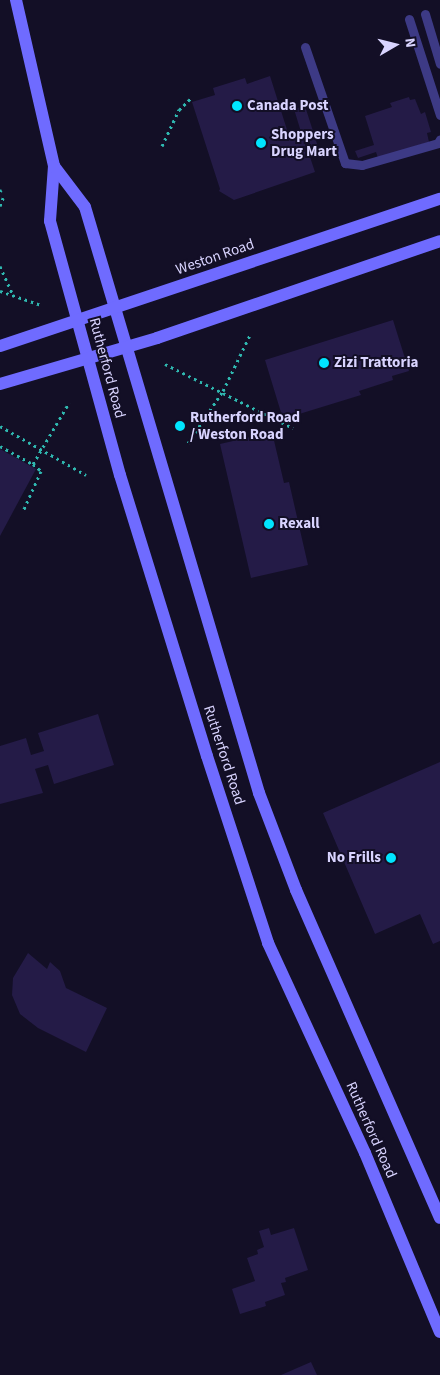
<!DOCTYPE html>
<html>
<head>
<meta charset="utf-8">
<style>
  body { margin:0 }
  #map { position:relative; width:440px; height:1375px; overflow:hidden; background:#130f26; font-family:"Source Sans 3",sans-serif }
  div>[style] { position:absolute }
  .building>* { inset:0; background:#241b47 }
  .path>* { height:3px; margin-top:-1.5px; transform-origin:0; background:repeating-linear-gradient(90deg,#2fb8b0 0 2.5px,transparent 0 6.5px) }
  .service>* { height:9px; margin:-4.5px; padding:0 4.5px; transform-origin:4.5px; border-radius:4.5px; background:#3d3a85 }
  .secondary>* { height:12px; margin:-6px; padding:0 6px; transform-origin:6px; border-radius:6px; background:#6f6bff }
  .dots>* { width:14px; height:14px; translate:-50% -50%; box-sizing:border-box; border:2px solid #130f26; border-radius:50% }
  span { translate:-50% -50%; white-space:nowrap; text-align:center; line-height:1.15; -webkit-text-stroke:4px #130f26; paint-order:stroke }
  .poi-label { font-size:15px; color:#d9d4ff; font-weight:700 }
  .left { translate:0 -50%; text-align:left }
  .right { translate:-100% -50%; text-align:right }
  .street-label { font-size:15px; color:#d9d4ff }
  .north { position:absolute; left:370px; top:20px; width:50px; height:50px; -webkit-text-stroke:4px #130f26; paint-order:stroke; rotate:82deg; font-size:14px; font-weight:700; line-height:20px; text-align:center; color:#d9d4ff }
  .north::after { content:''; display:block; margin:auto; width:18px; height:22px; background:#d9d4ff; clip-path:polygon(50% 0,100% 100%,50% 72%,0 100%) }
</style>
</head>
<body>
<div id="map">
  <div class="building">
    <i style="clip-path:polygon(270px 76px,289px 136px,301px 132px,294px 109px,305px 106px,319px 150px,309px 154px,315px 172px,234px 200px,219px 191px,220px 189px,192px 102px,215px 95px,213px 88px,245px 78px,247px 84px)"></i>
    <i style="clip-path:polygon(409px 97px,410px 100px,415px 99px,421px 114px,425px 112px,431px 132px,427px 133px,429px 142px,378px 158px,376px 152px,358px 158px,355px 151px,374px 145px,365px 116px,392px 107px,390px 103px)"></i>
    <i style="clip-path:polygon(393px 320px,409px 371px,392px 376px,393px 380px,359px 391px,361px 395px,283px 419px,265px 360px)"></i>
    <i style="clip-path:polygon(272px 432px,284px 483px,289px 482px,308px 565px,251px 578px,220px 444px)"></i>
    <i style="clip-path:polygon(0 449px,36px 469px,0 536px)"></i>
    <i style="clip-path:polygon(98px 714px,114px 765px,54px 784px,48px 765px,35px 769px,43px 793px,0 804px,0 746px,26px 738px,31px 755px,44px 751px,38px 733px)"></i>
    <i style="clip-path:polygon(440px 762px,440px 941px,433px 944px,420px 914px,375px 934px,323px 813px)"></i>
    <i style="clip-path:polygon(28px 953px,47px 969px,50px 962px,60px 971px,66px 988px,107px 1008px,86px 1052px,38px 1028px,20px 1014px,12px 995px,13px 978px)"></i>
    <i style="clip-path:polygon(269px 1228px,271px 1235px,294px 1228px,308px 1270px,285px 1278px,286px 1282px,281px 1283px,285px 1295px,265px 1302px,266px 1306px,240px 1314px,232px 1289px,255px 1281px,247px 1258px,258px 1254px,257px 1250px,264px 1247px,259px 1231px)"></i>
    <i style="clip-path:polygon(311px 1362px,317px 1375px,281px 1375px)"></i>
  </div>
  <div class="path">
    <i style="left:162px;top:146px;width:40px;rotate:-65deg"></i>
    <i style="left:179px;top:110px;width:17px;rotate:-45deg"></i>
    <i style="left:0;top:191px;width:2px;rotate:-27deg"></i>
    <i style="left:0;top:206px;width:9px;rotate:-69deg"></i>
    <i style="left:0;top:266px;width:32px;rotate:66deg"></i>
    <i style="left:0;top:291px;width:43px;rotate:18.9deg"></i>
    <i style="left:165px;top:364px;width:143px;rotate:26.6deg"></i>
    <i style="left:0;top:426px;width:99px;rotate:29.7deg"></i>
    <i style="left:188px;top:443px;width:63px;rotate:-56.1deg"></i>
    <i style="left:223px;top:391px;width:62px;rotate:-64.3deg"></i>
    <i style="left:0;top:446px;width:38px;rotate:29deg"></i>
    <i style="left:33px;top:464px;width:11px;rotate:41deg"></i>
    <i style="left:41px;top:471px;width:42px;rotate:114.1deg"></i>
    <i style="left:33px;top:464px;width:71px;rotate:-59.5deg"></i>
  </div>
  <div class="service">
    <i style="left:425px;top:14px;width:52px;rotate:73.3deg"></i>
    <i style="left:409px;top:19px;width:101px;rotate:72.1deg"></i>
    <i style="left:305px;top:47px;width:123px;rotate:71deg"></i>
    <i style="left:345px;top:163px;width:17px;rotate:7deg"></i>
    <i style="left:362px;top:165px;width:79px;rotate:-16.1deg"></i>
    <i style="left:438px;top:143px;width:4px;rotate:-63deg"></i>
  </div>
  <div class="secondary">
    <i style="left:16px;top:0;width:170px;rotate:77.1deg"></i>
    <i style="left:54px;top:166px;width:55px;rotate:94.2deg"></i>
    <i style="left:50px;top:221px;width:263px;rotate:74.6deg"></i>
    <i style="left:120px;top:475px;width:294px;rotate:72.8deg"></i>
    <i style="left:207px;top:756px;width:197px;rotate:71.9deg"></i>
    <i style="left:268px;top:943px;width:231px;rotate:65.2deg"></i>
    <i style="left:365px;top:1153px;width:194px;rotate:67.3deg"></i>
    <i style="left:54px;top:166px;width:51px;rotate:52.9deg"></i>
    <i style="left:85px;top:207px;width:611px;rotate:73.46deg"></i>
    <i style="left:259px;top:793px;width:104px;rotate:69.1deg"></i>
    <i style="left:296px;top:890px;width:358px;rotate:66.3deg"></i>
    <i style="left:0;top:346px;width:464px;rotate:-18.5deg"></i>
    <i style="left:0;top:384px;width:164px;rotate:-16.3deg"></i>
    <i style="left:157px;top:338px;width:299px;rotate:-18.9deg"></i>
  </div>
  <div class="dots">
    <i style="left:237px;top:106px;background:#00e5ff"></i>
    <i style="left:261px;top:143px;background:#00e5ff"></i>
    <i style="left:324px;top:363px;background:#00e5ff"></i>
    <i style="left:180px;top:426px;background:#00e5ff"></i>
    <i style="left:269px;top:524px;background:#00e5ff"></i>
    <i style="left:391px;top:858px;background:#00e5ff"></i>
  </div>
  <div class="poi-label">
    <span class="left" style="left:247px;top:106px">Canada Post</span>
    <span class="left" style="left:271px;top:143px">Shoppers<br>Drug Mart</span>
    <span class="left" style="left:334px;top:363px">Zizi Trattoria</span>
    <span class="left" style="left:190px;top:426px">Rutherford Road<br>/ Weston Road</span>
    <span class="left" style="left:279px;top:524px">Rexall</span>
    <span class="right" style="left:381px;top:858px">No Frills</span>
  </div>
  <div class="street-label">
    <span style="left:215px;top:257px;rotate:-19deg">Weston Road</span>
    <span style="left:107px;top:368px;rotate:75deg">Rutherford Road</span>
    <span style="left:224px;top:755px;rotate:72deg">Rutherford Road</span>
    <span style="left:371px;top:1130px;rotate:66deg">Rutherford Road</span>
  </div>
  <div class="north">N</div>
</div>
</body>
</html>
